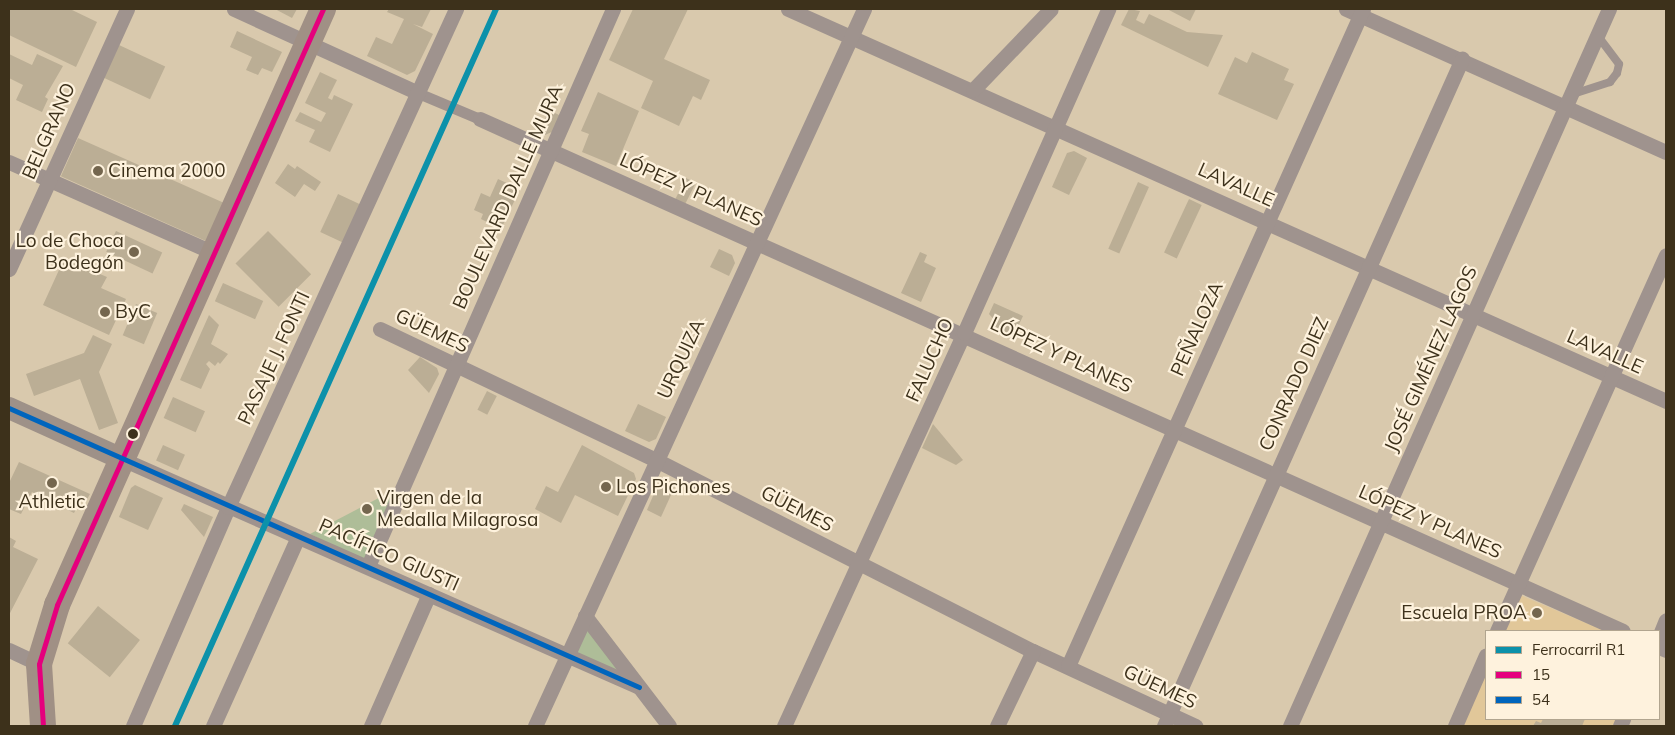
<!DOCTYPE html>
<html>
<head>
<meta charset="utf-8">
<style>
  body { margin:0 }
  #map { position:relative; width:1675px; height:735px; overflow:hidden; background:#d9c9ad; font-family:Mulish,sans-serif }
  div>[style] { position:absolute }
  .built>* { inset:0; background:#e1c799 }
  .green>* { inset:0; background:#aebd98 }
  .building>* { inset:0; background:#bbae95; transform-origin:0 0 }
  .service>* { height:8px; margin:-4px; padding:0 4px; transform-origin:4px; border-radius:4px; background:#9f938e }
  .pedestrian>* { height:11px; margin:-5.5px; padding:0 5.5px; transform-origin:5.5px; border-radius:5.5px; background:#9f938e }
  .minor>* { height:15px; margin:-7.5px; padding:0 7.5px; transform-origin:7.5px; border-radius:7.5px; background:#9f938e }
  .secondary>* { height:22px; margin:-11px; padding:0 11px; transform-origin:11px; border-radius:11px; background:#9e9188 }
  .trunk>* { height:26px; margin:-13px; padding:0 13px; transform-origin:13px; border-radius:13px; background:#a09085 }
  .bus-1>* { height:5px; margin:-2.5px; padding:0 2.5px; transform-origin:2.5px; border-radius:2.5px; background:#e5007d }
  .bus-2>* { height:5px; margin:-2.5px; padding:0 2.5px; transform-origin:2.5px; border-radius:2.5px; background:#0065bd }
  .rail-1>* { height:6px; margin:-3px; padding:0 3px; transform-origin:3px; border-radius:3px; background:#0c91aa }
  .dots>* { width:14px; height:14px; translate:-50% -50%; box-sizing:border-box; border:2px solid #fef2dd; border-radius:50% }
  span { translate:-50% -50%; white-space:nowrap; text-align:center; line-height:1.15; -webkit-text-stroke:4.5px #fef2dd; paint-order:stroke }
  .street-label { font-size:19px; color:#3d311b }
  .poi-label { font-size:19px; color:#3d311b }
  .left { translate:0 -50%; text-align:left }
  .right { translate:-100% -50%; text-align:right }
  .frame { position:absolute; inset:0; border:10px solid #3d311b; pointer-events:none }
  .legend { position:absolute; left:1485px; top:630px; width:175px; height:90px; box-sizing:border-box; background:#fef2dd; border:1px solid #b1a58f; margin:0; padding:6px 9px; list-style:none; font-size:15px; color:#3d311b }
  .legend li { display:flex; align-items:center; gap:10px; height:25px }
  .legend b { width:25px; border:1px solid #b1a58f }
</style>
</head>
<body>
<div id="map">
  <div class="built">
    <i style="clip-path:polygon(1520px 595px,1605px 631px,1504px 631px)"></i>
    <i style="clip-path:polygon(1486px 672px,1486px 719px,1616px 719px,1613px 726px,1463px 726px)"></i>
  </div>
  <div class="green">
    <i style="clip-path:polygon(394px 490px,366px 561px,310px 534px)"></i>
    <i style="clip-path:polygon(585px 616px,639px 687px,567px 655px)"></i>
  </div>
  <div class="building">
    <i style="clip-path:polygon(9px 9px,70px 9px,97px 22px,76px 67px,9px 35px)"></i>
    <i style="clip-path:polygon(275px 9px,297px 9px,292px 18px)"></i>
    <i style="clip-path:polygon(389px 9px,431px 9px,422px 27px,413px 24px,433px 34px,415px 71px,407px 75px,367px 56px,376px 37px,392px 44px,404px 19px,387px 12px)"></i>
    <i style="clip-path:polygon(633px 9px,688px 9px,664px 59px,710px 80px,701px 100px,693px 96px,679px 126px,641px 108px,653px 81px,609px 60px)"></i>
    <i style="clip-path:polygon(1129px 9px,1140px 11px,1136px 20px,1144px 24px,1149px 14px,1187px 32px,1223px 35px,1208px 67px,1121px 25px)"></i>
    <i style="clip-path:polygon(1167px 9px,1196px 9px,1190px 21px)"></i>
    <i style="clip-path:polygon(237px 31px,282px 52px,272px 72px,262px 68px,258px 75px,246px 70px,252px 57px,230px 47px)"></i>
    <i style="left:119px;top:45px;width:51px;height:36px;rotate:25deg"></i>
    <i style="clip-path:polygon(1252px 52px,1289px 69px,1284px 80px,1294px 84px,1277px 120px,1218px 94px,1235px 57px,1247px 63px)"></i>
    <i style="clip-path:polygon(9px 54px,32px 65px,37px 54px,63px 66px,45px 97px,48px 99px,42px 112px,16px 100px,23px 85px,9px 78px)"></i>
    <i style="clip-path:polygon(320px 72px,337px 80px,328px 98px,332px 100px,334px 95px,353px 104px,330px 152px,309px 142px,315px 130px,295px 121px,300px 112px,321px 122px,326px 113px,305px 103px)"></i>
    <i style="clip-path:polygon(598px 92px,639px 111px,616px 166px,582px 152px,589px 134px,581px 131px)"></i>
    <i style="clip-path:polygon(549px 110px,561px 116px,554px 131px,545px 135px,539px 133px)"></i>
    <i style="left:78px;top:138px;width:160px;height:42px;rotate:24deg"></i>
    <i style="clip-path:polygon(1074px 151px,1087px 158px,1069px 195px,1052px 187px,1067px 153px)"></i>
    <i style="clip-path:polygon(288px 164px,295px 169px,297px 166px,321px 182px,315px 191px,304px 184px,295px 197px,275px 183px)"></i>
    <i style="left:686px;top:178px;width:11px;height:24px;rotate:27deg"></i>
    <i style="clip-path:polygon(498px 179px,520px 189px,501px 229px,481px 219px,483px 214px,474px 210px,481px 193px,490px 197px)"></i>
    <i style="left:1138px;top:182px;width:12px;height:73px;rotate:24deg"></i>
    <i style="left:338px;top:194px;width:26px;height:42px;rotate:25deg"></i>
    <i style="left:1189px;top:199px;width:14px;height:59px;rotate:25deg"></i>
    <i style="left:116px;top:231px;width:51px;height:23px;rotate:25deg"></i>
    <i style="left:268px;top:231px;width:61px;height:46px;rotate:45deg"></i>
    <i style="clip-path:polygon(719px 249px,732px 255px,735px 263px,729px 276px,710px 267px)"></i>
    <i style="clip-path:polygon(920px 252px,927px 255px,924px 262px,936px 268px,921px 302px,901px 293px)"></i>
    <i style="clip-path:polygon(64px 259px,107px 277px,101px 288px,126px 299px,109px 335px,43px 305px)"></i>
    <i style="left:223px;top:283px;width:44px;height:20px;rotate:24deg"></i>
    <i style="clip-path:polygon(994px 303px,1023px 316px,1013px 337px,993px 328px,996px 322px,989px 314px)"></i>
    <i style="left:136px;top:304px;width:23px;height:34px;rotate:23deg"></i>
    <i style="clip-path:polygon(209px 315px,219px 325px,211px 344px,228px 354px,220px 364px,218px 362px,215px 366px,209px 361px,206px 364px,210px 369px,201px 389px,180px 380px)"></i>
    <i style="clip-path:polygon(93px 335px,112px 344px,99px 372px,118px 423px,99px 430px,80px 379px,34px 396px,26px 374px,84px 353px)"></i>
    <i style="clip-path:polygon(420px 357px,437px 368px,439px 374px,429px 393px,408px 370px)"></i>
    <i style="left:487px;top:391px;width:11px;height:21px;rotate:27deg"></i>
    <i style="left:173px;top:397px;width:35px;height:23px;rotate:24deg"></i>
    <i style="clip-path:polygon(638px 404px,666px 417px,656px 439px,649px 442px,625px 431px)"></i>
    <i style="clip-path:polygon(933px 424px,963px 460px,956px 465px,922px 448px)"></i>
    <i style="left:163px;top:445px;width:24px;height:17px;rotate:24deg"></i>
    <i style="clip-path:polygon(582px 445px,634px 473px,636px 479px,618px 516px,575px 495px,561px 523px,535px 509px,546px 486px,558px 492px)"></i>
    <i style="clip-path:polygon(19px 462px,90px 494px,85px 503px,81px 500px,74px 513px,32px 492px,21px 514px,9px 509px,9px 483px)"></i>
    <i style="clip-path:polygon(665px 479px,676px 484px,661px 517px,647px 510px,659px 482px)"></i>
    <i style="clip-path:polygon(135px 485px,163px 498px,148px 530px,119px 517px,131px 488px)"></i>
    <i style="clip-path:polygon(184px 504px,213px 517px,204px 537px,181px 510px)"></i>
    <i style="clip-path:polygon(9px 537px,16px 541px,13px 547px,38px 559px,9px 615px)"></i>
    <i style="left:98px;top:606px;width:54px;height:48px;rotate:39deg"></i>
    <i style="clip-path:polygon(1543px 719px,1585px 719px,1582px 726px,1533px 726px,1536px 721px,1541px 723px)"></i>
  </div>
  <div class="service">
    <i style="left:1573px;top:94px;width:39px;rotate:-18deg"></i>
    <i style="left:1610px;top:82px;width:11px;rotate:-52deg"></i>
    <i style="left:1617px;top:73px;width:9px;rotate:-77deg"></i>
    <i style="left:1619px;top:64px;width:36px;rotate:-127deg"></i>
  </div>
  <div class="pedestrian">
    <i style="left:418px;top:93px;width:67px;rotate:22.8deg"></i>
  </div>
  <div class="minor">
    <i style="left:234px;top:9px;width:202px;rotate:24.5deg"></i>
    <i style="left:788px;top:9px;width:962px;rotate:24.06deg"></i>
    <i style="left:1346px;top:9px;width:350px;rotate:24.1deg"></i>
    <i style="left:973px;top:90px;width:112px;rotate:-46.1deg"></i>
    <i style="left:480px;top:119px;width:1252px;rotate:24.13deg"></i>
    <i style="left:9px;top:162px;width:224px;rotate:23.9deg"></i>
    <i style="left:9px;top:269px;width:286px;rotate:-65.6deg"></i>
    <i style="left:380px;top:329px;width:306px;rotate:25.4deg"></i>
    <i style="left:656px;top:460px;width:423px;rotate:26.9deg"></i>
    <i style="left:1033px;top:651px;width:179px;rotate:24.8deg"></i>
    <i style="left:122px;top:459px;width:565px;rotate:23.8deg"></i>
    <i style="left:368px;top:566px;width:609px;rotate:-66.26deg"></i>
    <i style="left:585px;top:616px;width:138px;rotate:52.6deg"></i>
    <i style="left:1497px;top:631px;width:412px;rotate:-65.8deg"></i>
    <i style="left:1659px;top:637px;width:18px;rotate:-68deg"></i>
    <i style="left:1659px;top:647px;width:8px;rotate:23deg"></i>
    <i style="left:9px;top:650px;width:33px;rotate:25deg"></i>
    <i style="left:1068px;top:666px;width:720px;rotate:-65.82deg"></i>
    <i style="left:133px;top:726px;width:239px;rotate:-66.5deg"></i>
    <i style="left:228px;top:507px;width:548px;rotate:-65.4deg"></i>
    <i style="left:213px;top:726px;width:207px;rotate:-65.8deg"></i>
    <i style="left:371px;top:726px;width:144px;rotate:-66.3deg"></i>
    <i style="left:535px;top:726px;width:789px;rotate:-65.35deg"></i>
    <i style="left:784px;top:726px;width:432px;rotate:-65.4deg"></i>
    <i style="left:964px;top:333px;width:355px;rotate:-66deg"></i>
    <i style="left:997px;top:726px;width:83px;rotate:-64.4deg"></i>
    <i style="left:1164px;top:726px;width:731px;rotate:-65.93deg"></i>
    <i style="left:1290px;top:726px;width:785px;rotate:-66.02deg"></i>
    <i style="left:1455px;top:726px;width:77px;rotate:-66.4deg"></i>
    <i style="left:1620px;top:726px;width:8px;rotate:-67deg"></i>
  </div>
  <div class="secondary">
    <i style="left:9px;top:408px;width:124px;rotate:24.3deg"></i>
  </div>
  <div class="trunk">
    <i style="left:43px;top:726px;width:62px;rotate:-93.7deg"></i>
    <i style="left:39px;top:664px;width:62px;rotate:-73deg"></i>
    <i style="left:57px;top:605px;width:653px;rotate:-65.95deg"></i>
  </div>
  <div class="bus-1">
    <i style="left:43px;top:726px;width:62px;rotate:-93.7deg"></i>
    <i style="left:39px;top:664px;width:62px;rotate:-73deg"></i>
    <i style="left:57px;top:605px;width:653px;rotate:-65.95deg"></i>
  </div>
  <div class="bus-2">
    <i style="left:9px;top:408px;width:689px;rotate:23.89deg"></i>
  </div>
  <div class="rail-1">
    <i style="left:175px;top:726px;width:786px;rotate:-65.88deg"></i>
  </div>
  <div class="dots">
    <i style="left:98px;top:171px;background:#74664e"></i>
    <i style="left:134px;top:252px;background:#74664e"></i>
    <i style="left:105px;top:312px;background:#74664e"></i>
    <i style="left:133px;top:434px;background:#3d311b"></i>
    <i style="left:52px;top:483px;background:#74664e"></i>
    <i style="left:606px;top:487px;background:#74664e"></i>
    <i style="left:367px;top:509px;background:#74664e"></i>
    <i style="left:1537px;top:613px;background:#74664e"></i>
  </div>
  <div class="street-label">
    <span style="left:49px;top:131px;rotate:-66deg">BELGRANO</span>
    <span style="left:1236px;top:185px;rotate:24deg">LAVALLE</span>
    <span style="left:691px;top:190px;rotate:24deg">LÓPEZ Y PLANES</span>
    <span style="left:508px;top:197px;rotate:-66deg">BOULEVARD DALLE MURA</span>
    <span style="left:1197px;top:329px;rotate:-66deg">PEÑALOZA</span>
    <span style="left:432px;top:331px;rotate:25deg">GÜEMES</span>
    <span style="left:1605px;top:352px;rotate:24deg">LAVALLE</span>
    <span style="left:1061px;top:355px;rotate:25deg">LÓPEZ Y PLANES</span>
    <span style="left:274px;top:358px;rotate:-65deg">PASAJE J. FONTI</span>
    <span style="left:681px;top:359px;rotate:-65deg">URQUIZA</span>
    <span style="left:1431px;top:359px;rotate:-66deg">JOSÉ GIMÉNEZ LAGOS</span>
    <span style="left:930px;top:360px;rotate:-66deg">FALUCHO</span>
    <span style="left:1294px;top:384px;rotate:-66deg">CONRADO DIEZ</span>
    <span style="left:797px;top:509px;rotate:27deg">GÜEMES</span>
    <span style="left:1430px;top:522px;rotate:24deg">LÓPEZ Y PLANES</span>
    <span style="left:389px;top:555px;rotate:24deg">PACÍFICO GIUSTI</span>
    <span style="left:1160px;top:687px;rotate:25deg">GÜEMES</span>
  </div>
  <div class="poi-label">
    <span class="left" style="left:108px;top:171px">Cinema 2000</span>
    <span class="right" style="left:124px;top:252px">Lo de Choca<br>Bodegón</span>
    <span class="left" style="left:115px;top:312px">ByC</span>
    <span class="left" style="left:616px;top:487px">Los Pichones</span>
    <span class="left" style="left:377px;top:509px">Virgen de la<br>Medalla Milagrosa</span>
    <span style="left:52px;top:502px">Athletic</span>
    <span class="right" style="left:1527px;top:613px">Escuela PROA</span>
  </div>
  <div class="frame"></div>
  <ul class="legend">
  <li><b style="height:6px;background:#0c91aa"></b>Ferrocarril R1</li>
  <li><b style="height:6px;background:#e5007d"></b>15</li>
  <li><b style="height:6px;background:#0065bd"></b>54</li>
  </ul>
</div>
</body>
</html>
